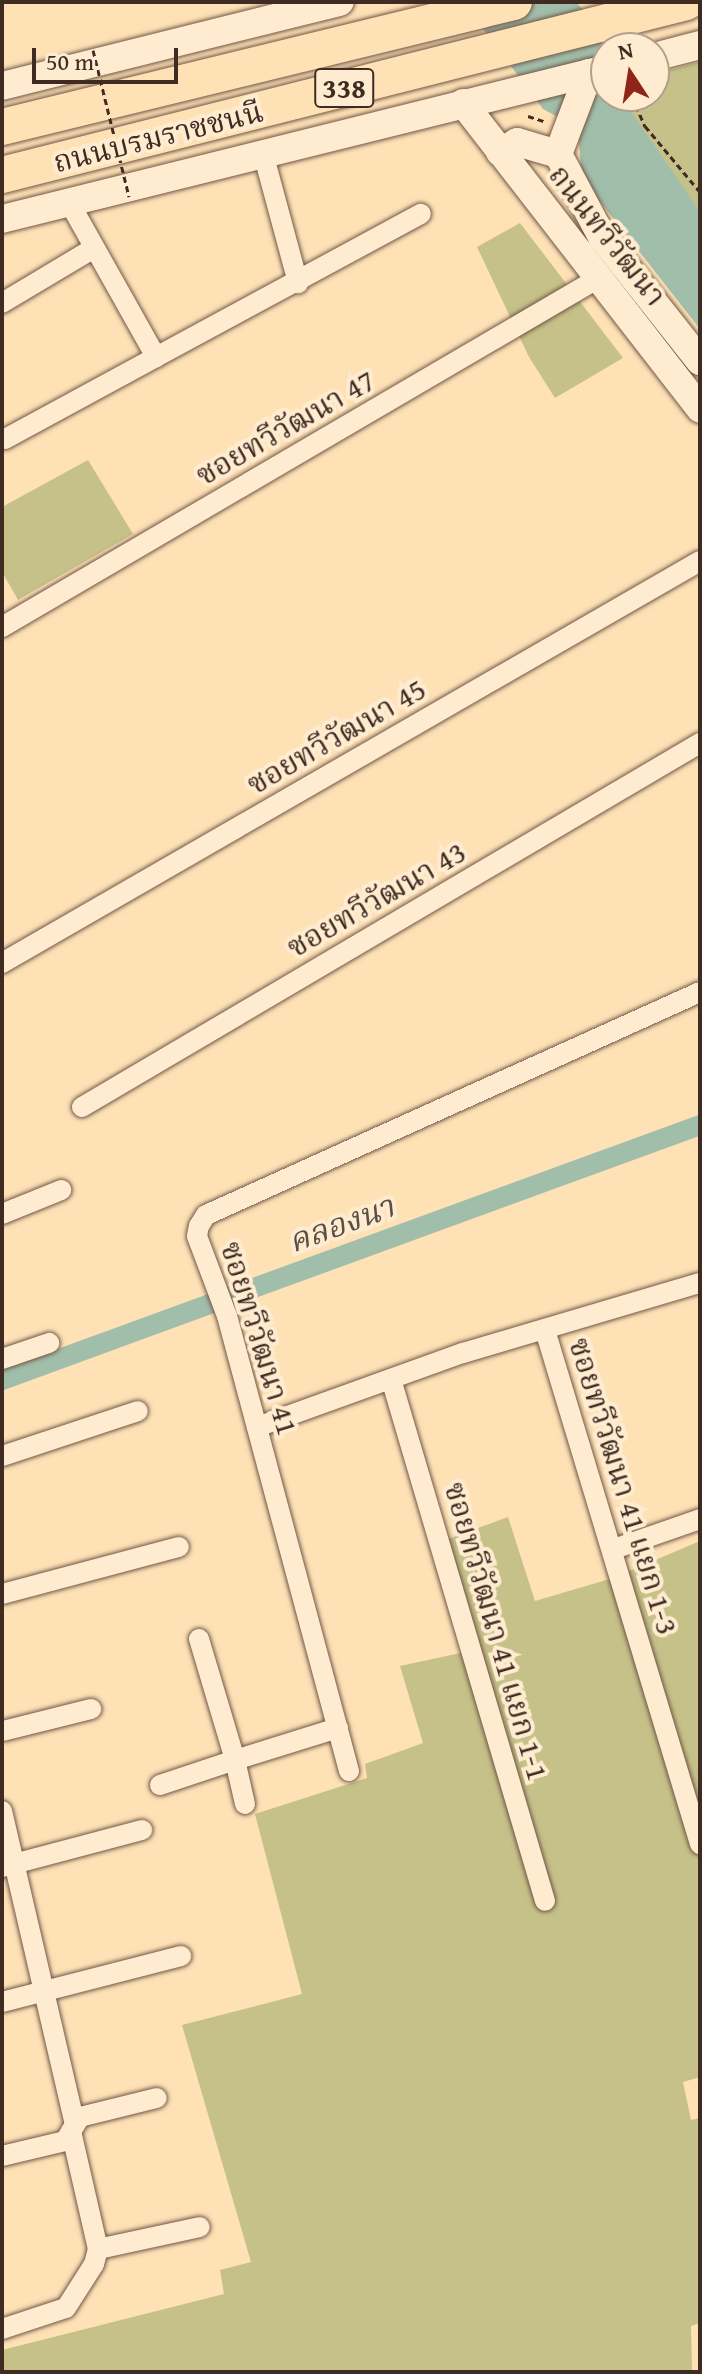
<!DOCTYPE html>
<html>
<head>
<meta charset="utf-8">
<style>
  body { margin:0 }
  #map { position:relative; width:702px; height:2374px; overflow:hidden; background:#ffe1b6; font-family:"Gentium Book Plus","Noto Serif Thai",serif }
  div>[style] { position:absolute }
  .green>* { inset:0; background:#c6c189 }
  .water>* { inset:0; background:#a1beaa }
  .canal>* { height:20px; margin:-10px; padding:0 10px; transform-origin:10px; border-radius:10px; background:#a1beaa }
  .path>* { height:3px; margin-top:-1.5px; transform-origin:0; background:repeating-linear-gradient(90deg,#402b23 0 6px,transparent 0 10px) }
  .roads { filter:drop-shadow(0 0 2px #705848) drop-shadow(0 0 2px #705848) }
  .street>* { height:20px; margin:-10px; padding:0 10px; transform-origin:10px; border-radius:10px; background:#ffecd0 }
  .secondary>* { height:28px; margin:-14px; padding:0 14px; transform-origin:14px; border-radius:14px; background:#ffecd0 }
  .highway>* { height:36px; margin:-18px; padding:0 18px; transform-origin:18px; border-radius:18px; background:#ffe1b6 }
  .path-bridge>* { height:3px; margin-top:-1.5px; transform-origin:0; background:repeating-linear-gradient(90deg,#402b23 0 6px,transparent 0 10px) }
  span { translate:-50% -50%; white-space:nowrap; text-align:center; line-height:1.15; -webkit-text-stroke:8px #ffecd0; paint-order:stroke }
  .shield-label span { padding:2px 6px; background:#ffecd0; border:2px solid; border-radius:6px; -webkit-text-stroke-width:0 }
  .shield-label { font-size:28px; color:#402b23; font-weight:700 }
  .street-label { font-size:30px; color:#402b23 }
  .water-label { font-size:32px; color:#585045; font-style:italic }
  .frame { position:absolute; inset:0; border:4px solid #402b23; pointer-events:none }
  .north { position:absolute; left:590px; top:32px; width:80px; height:80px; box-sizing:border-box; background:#ffecd0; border:2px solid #b39f8b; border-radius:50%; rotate:348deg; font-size:22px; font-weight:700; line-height:32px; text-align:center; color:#402b23 }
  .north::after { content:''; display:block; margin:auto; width:28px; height:36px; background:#8f2418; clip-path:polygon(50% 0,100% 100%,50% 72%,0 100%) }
  .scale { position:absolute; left:32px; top:48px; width:146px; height:36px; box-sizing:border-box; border:4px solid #402b23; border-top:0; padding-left:10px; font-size:24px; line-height:28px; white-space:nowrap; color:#402b23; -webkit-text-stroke:6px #ffecd0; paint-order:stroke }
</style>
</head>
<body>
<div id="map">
  <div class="green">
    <i style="clip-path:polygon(700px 62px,700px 211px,620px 100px,654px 96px,654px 74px)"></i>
    <i style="clip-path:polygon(520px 223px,623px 358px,555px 398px,529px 357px,477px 247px)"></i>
    <i style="clip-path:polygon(88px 460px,133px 534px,18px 600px,2px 572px,2px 507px)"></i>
    <i style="clip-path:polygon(508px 1517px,535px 1601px,613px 1578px,700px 1541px,700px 2077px,683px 2082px,691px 2120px,700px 2118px,700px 2323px,691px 2326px,692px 2370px,2px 2372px,2px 2350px,224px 2294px,220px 2270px,251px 2262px,182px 2025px,302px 1994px,255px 1814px,367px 1778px,365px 1764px,423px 1743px,400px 1666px,479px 1649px,448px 1539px)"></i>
  </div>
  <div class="water">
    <i style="clip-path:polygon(463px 2px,576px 2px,585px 12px,606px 50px,606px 96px,620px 96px,700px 211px,700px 329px,599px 200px,581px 168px,578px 128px,543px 109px)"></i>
  </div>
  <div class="canal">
    <i style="left:2px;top:1380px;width:743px;rotate:-20.07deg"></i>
  </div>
  <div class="path">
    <i style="left:632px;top:96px;width:33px;rotate:67deg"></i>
    <i style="left:645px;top:126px;width:86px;rotate:50.2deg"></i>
    <i style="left:528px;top:116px;width:19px;rotate:18deg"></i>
  </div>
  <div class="roads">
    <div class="street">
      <i style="left:263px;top:153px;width:135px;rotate:74.9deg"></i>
      <i style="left:69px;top:202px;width:178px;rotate:60.7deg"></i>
      <i style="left:156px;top:357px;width:301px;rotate:-28.4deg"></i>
      <i style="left:2px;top:303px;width:107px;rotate:-30.9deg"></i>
      <i style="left:5px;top:439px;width:172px;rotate:-28.5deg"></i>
      <i style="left:2px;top:627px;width:689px;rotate:-30.32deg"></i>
      <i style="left:2px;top:963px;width:805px;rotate:-29.94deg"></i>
      <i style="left:82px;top:1107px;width:717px;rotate:-30.5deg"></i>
      <i style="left:2px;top:1214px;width:64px;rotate:-22.1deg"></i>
      <i style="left:545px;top:1330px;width:537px;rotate:73.22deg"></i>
      <i style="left:2px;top:1359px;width:50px;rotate:-18.8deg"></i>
      <i style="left:391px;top:1379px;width:544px;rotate:73.56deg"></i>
      <i style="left:257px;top:1427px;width:219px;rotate:-19.8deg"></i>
      <i style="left:463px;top:1353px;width:247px;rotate:-16.5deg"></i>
      <i style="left:2px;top:1456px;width:143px;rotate:-18.3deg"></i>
      <i style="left:614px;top:1549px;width:91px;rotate:-19.2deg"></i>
      <i style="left:2px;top:1594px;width:183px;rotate:-14.9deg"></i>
      <i style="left:199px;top:1639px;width:126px;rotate:73.4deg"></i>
      <i style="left:235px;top:1760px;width:108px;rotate:-17.3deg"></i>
      <i style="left:3px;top:1731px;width:91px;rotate:-14deg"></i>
      <i style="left:349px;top:1771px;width:471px;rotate:-105deg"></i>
      <i style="left:227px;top:1316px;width:85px;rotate:-110.6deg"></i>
      <i style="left:197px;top:1236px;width:10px;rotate:-79deg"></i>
      <i style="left:199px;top:1226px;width:13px;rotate:-58deg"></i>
      <i style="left:206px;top:1215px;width:542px;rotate:-24.3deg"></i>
      <i style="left:160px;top:1785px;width:79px;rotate:-18.4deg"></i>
      <i style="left:235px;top:1760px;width:45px;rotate:77.2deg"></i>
      <i style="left:2px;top:1811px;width:322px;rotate:76.9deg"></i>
      <i style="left:2px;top:1867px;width:145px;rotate:-14.8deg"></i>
      <i style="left:2px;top:2002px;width:185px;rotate:-14.4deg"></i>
      <i style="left:2px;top:2156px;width:65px;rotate:-13.4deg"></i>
      <i style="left:65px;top:2141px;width:28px;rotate:-58deg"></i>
      <i style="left:80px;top:2117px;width:79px;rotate:-13.9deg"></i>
      <i style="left:98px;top:2249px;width:104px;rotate:-12.2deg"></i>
      <i style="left:2px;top:2329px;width:67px;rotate:-18.2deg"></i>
      <i style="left:66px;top:2308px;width:52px;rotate:-57.5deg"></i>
      <i style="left:94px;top:2264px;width:16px;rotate:-75deg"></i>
      <i style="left:98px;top:2249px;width:121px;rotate:-102.9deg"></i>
    </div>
    <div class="secondary">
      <i style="left:654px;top:57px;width:48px;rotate:-14.6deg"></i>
      <i style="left:589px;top:73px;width:87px;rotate:110.9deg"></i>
      <i style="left:558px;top:154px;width:94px;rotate:62.1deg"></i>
      <i style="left:602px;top:237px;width:158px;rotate:51.7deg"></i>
      <i style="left:2px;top:86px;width:348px;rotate:-14deg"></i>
      <i style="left:463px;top:103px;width:387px;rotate:52.2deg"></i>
      <i style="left:500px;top:152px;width:20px;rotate:-30deg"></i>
      <i style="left:517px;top:142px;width:43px;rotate:16.3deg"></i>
      <i style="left:2px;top:219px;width:622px;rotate:-13.95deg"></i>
    </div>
    <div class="highway">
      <i style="left:2px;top:127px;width:527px;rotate:-13.72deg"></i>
      <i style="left:2px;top:175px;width:706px;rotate:-14.19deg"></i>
    </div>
  </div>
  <div class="path-bridge">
    <i style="left:93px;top:50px;width:151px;rotate:76.2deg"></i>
  </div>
  <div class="shield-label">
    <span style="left:344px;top:88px">338</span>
  </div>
  <div class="street-label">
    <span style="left:158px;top:136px;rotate:-14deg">ถนนบรมราชชนนี</span>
    <span style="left:608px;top:235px;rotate:52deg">ถนนทวีวัฒนา</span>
    <span style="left:285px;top:427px;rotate:-30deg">ซอยทวีวัฒนา 47</span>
    <span style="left:336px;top:736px;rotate:-30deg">ซอยทวีวัฒนา 45</span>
    <span style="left:376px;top:899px;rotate:-30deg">ซอยทวีวัฒนา 43</span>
    <span style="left:260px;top:1338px;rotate:73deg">ซอยทวีวัฒนา 41</span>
    <span style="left:624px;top:1486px;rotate:73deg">ซอยทวีวัฒนา 41 แยก 1-3</span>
    <span style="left:497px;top:1631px;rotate:74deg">ซอยทวีวัฒนา 41 แยก 1-1</span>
  </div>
  <div class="water-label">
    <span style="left:341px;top:1224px;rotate:-20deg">คลองนา</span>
  </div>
  <div class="frame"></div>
  <div class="north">N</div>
  <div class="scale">50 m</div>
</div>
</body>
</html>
